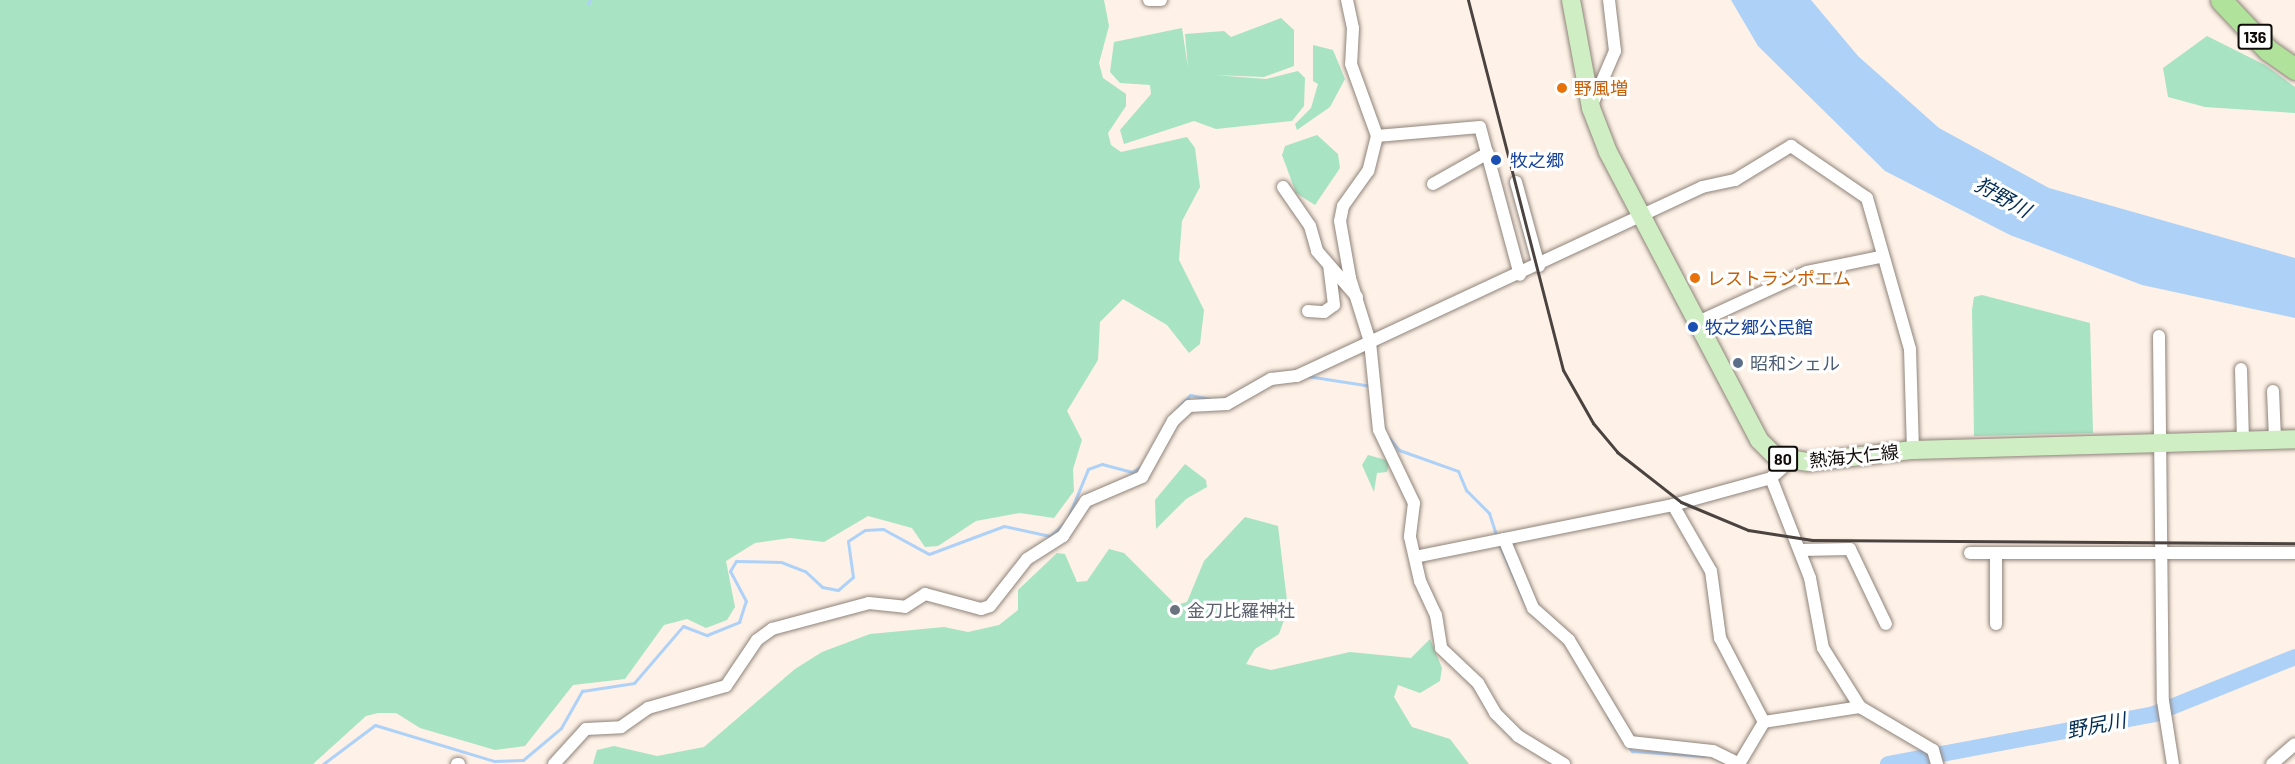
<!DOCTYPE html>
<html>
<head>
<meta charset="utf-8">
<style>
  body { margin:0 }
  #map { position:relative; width:2295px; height:764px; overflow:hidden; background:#fef1e7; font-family:Barlow,"Noto Sans JP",sans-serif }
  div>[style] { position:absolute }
  .green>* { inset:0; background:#a8e3c4 }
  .water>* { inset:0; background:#aed1f8 }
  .stream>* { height:3px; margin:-1.5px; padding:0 1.5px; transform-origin:1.5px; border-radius:1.5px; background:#aed1f8 }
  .river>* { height:16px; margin:-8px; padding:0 8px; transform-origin:8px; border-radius:8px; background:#aed1f8 }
  .roads { filter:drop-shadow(0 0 2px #8e837a) drop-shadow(0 0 2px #8e837a) }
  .street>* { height:12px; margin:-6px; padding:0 6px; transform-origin:6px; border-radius:6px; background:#fff }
  .primary>* { height:18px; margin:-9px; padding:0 9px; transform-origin:9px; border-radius:9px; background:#d0eec3 }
  .highway>* { height:21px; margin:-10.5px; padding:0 10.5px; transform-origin:10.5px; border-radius:10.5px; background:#b0e29b }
  .rail>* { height:3px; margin:-1.5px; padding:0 1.5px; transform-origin:1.5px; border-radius:1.5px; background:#4a433f }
  .dots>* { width:16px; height:16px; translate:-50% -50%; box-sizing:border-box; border:3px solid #fff; border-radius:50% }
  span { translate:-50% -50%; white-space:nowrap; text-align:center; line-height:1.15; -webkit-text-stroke:6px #fff; paint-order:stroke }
  .shield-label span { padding:2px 4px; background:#fff; border:2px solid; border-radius:4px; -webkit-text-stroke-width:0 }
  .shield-label { font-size:16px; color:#100c09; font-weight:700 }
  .food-label { font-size:18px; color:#c56008 }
  .left { translate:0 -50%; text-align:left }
  .transit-label { font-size:18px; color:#164399 }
  .service-label { font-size:18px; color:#4e5e75 }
  .street-label { font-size:18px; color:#100c09 }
  .worship-label { font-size:18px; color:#5b616d }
  .water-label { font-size:20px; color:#022c54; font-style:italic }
</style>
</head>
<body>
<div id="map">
  <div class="green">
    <i style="clip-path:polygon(0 0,1104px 0,1109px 26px,1099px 63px,1103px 78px,1126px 94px,1126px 106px,1108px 133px,1111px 145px,1121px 152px,1187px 137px,1195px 148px,1200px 187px,1182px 221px,1179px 260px,1204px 310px,1200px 344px,1189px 353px,1167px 325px,1123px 299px,1100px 322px,1098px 360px,1067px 411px,1082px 440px,1073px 469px,1074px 491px,1054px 518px,1020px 513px,976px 521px,938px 546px,925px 547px,912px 528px,868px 516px,824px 542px,790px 538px,755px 543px,726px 561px,735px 607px,727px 620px,706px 628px,687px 619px,664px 625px,625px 679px,573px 685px,525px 746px,495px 750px,420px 728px,396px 713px,378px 713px,366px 716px,313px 764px,0 764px)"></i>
    <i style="clip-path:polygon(1281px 18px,1294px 30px,1294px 66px,1264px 77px,1214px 75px,1266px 79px,1298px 71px,1305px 78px,1304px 106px,1292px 121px,1216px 129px,1194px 121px,1124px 144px,1120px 130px,1151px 94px,1150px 85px,1120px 83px,1110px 72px,1114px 42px,1182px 28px,1188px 68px,1185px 34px,1224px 31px,1231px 37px)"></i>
    <i style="clip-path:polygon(2207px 36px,2265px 65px,2295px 87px,2295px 113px,2205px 107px,2168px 97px,2163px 68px)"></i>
    <i style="clip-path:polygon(1313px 45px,1333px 50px,1345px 79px,1330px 107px,1297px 130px,1295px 124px,1311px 108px,1318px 84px,1313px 81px)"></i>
    <i style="clip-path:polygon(1317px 135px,1338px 154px,1340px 168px,1315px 205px,1296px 193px,1282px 155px,1285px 146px)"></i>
    <i style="clip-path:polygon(1982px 295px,2090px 323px,2093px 433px,1974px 436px,1972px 310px,1974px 297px)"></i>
    <i style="clip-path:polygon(1368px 455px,1390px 461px,1387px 472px,1377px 473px,1374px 492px,1362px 465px)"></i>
    <i style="clip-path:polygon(1185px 464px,1206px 480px,1207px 487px,1186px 499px,1156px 529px,1155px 500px)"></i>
    <i style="clip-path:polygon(1245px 517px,1278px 526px,1288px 609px,1279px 634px,1255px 649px,1246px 664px,1271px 670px,1350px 652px,1411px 658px,1430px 639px,1442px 668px,1440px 681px,1420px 693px,1398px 685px,1394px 697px,1412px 727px,1450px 739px,1469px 764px,593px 764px,597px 750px,614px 746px,657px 756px,704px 747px,795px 669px,822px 652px,870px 634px,944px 627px,968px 632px,999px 625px,1018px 610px,1018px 590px,1057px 553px,1065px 554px,1077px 582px,1087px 581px,1109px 549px,1124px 553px,1176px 605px,1187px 602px,1204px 561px)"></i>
  </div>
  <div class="water">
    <i style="clip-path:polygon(1731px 0,1811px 0,1858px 56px,1939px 128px,2049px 188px,2295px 258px,2295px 318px,2142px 285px,2010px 235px,1885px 171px,1758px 46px)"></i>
  </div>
  <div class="stream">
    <i style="left:588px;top:4px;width:4px;rotate:-63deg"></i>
    <i style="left:1307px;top:376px;width:65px;rotate:8.9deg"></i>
    <i style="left:1171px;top:416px;width:28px;rotate:-48deg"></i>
    <i style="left:1190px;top:395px;width:20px;rotate:11deg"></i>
    <i style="left:1389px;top:438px;width:16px;rotate:50deg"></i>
    <i style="left:1399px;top:450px;width:63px;rotate:19.6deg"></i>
    <i style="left:1458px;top:471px;width:21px;rotate:67deg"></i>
    <i style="left:1466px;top:490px;width:33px;rotate:45deg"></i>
    <i style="left:1489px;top:513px;width:26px;rotate:72deg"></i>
    <i style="left:1499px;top:544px;width:62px;rotate:66.3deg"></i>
    <i style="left:1608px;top:717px;width:42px;rotate:54.8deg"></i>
    <i style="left:1632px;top:751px;width:73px;rotate:3.9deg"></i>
    <i style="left:323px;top:764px;width:65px;rotate:-36.9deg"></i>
    <i style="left:375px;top:725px;width:124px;rotate:16.8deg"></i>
    <i style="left:494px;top:761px;width:29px;rotate:-2deg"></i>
    <i style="left:523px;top:760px;width:50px;rotate:-40.1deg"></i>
    <i style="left:561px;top:728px;width:43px;rotate:-60.4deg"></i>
    <i style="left:582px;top:691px;width:53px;rotate:-8.7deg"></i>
    <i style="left:634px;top:683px;width:75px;rotate:-49.3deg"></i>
    <i style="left:683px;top:626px;width:26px;rotate:21deg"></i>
    <i style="left:707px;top:635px;width:35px;rotate:-22deg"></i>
    <i style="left:739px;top:622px;width:22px;rotate:-72deg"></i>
    <i style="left:746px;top:601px;width:34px;rotate:-118deg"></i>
    <i style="left:730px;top:571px;width:12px;rotate:-59deg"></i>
    <i style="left:736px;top:561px;width:45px;rotate:1.3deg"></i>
    <i style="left:781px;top:562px;width:26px;rotate:21deg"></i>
    <i style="left:805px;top:571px;width:23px;rotate:43deg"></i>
    <i style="left:822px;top:587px;width:16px;rotate:11deg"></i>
    <i style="left:838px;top:590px;width:20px;rotate:-41deg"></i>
    <i style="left:853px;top:577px;width:36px;rotate:-98deg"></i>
    <i style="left:848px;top:541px;width:20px;rotate:-33deg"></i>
    <i style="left:865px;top:530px;width:18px;rotate:-3deg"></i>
    <i style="left:883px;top:529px;width:52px;rotate:28.5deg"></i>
    <i style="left:929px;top:554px;width:80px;rotate:-20.5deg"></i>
    <i style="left:1004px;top:526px;width:47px;rotate:12.3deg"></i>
    <i style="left:1050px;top:536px;width:23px;rotate:-43deg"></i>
    <i style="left:1067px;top:520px;width:55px;rotate:-67.6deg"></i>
    <i style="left:1088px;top:469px;width:15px;rotate:-20deg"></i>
    <i style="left:1102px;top:464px;width:31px;rotate:15deg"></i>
    <i style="left:1132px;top:472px;width:12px;rotate:-31deg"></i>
  </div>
  <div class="river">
    <i style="left:1888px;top:764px;width:271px;rotate:-10.6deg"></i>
    <i style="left:2154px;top:714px;width:152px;rotate:-22deg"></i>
  </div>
  <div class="roads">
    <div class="street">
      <i style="left:1149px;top:0;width:12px"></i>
      <i style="left:1347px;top:0;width:29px;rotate:78deg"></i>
      <i style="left:1353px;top:28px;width:36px;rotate:93deg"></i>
      <i style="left:1351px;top:64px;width:77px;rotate:70.1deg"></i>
      <i style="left:1377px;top:136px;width:36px;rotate:104deg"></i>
      <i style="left:1368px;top:171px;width:43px;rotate:125.5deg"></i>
      <i style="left:1343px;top:206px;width:15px;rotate:101deg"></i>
      <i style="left:1340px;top:221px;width:58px;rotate:80deg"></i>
      <i style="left:1350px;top:278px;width:67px;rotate:72.6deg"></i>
      <i style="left:1370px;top:342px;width:88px;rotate:84.2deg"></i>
      <i style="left:1379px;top:430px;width:81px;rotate:64.4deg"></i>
      <i style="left:1414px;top:503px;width:34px;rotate:97deg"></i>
      <i style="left:1410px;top:537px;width:45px;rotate:77.2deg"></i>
      <i style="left:1420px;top:581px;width:38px;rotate:65deg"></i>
      <i style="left:1436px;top:615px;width:33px;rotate:81deg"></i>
      <i style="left:1441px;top:648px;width:51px;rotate:43.4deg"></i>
      <i style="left:1478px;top:683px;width:34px;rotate:60deg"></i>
      <i style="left:1495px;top:713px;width:33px;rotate:45deg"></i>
      <i style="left:1518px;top:736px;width:54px;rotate:31.3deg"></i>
      <i style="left:1591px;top:107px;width:61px;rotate:-66.8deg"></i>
      <i style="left:1615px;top:51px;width:51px;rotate:-96.7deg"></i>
      <i style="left:1377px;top:136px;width:103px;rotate:-5deg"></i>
      <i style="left:1480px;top:127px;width:153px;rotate:74.9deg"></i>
      <i style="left:1516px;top:182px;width:87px;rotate:74.7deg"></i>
      <i style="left:1433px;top:184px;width:63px;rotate:-29.4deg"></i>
      <i style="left:1283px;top:187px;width:47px;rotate:55.3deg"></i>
      <i style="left:1310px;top:226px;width:26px;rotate:74deg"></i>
      <i style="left:1317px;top:251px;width:61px;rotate:49deg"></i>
      <i style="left:1308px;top:311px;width:16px;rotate:4deg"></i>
      <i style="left:1324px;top:312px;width:12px;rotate:-35deg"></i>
      <i style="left:1334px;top:305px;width:38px;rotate:-97deg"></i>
      <i style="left:1696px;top:323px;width:122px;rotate:-24.7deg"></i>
      <i style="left:1807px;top:272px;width:75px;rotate:-11.6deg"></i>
      <i style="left:2159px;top:336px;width:365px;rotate:89.4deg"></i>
      <i style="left:2163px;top:701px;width:64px;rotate:81deg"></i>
      <i style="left:2241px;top:369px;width:71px;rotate:88.4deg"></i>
      <i style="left:2273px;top:391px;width:48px;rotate:87.6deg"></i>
      <i style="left:1771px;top:478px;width:107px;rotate:68.7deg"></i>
      <i style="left:1810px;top:578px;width:71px;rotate:79.5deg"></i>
      <i style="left:1823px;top:648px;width:70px;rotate:57.9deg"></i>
      <i style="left:1860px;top:707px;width:85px;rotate:30.5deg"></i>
      <i style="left:1933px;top:750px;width:15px;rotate:74deg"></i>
      <i style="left:1673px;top:505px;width:76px;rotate:60.1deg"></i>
      <i style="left:1711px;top:571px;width:68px;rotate:82.3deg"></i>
      <i style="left:1720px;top:638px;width:95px;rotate:62.4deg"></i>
      <i style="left:1764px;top:722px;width:49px;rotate:120.8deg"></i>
      <i style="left:1504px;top:539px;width:75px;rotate:67.2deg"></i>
      <i style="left:1533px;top:608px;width:48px;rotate:41.6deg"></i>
      <i style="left:1569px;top:640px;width:119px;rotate:59.1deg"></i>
      <i style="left:1630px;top:742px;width:83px;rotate:6.2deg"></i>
      <i style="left:1713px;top:751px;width:30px;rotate:26deg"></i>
      <i style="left:1800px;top:550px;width:50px;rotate:-1.1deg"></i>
      <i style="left:1850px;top:549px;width:83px;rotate:64.4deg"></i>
      <i style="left:1970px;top:553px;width:325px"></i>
      <i style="left:1415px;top:557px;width:263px;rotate:-11.4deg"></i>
      <i style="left:1673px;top:505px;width:102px;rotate:-15.4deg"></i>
      <i style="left:1771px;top:478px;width:24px;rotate:-42deg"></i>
      <i style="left:1996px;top:624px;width:71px;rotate:-90deg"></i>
      <i style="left:1764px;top:722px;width:97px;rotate:-8.9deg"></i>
      <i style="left:457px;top:764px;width:2px"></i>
      <i style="left:554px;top:764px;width:47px;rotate:-47.6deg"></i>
      <i style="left:586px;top:729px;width:35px;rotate:-3deg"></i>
      <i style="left:621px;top:727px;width:33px;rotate:-35deg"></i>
      <i style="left:648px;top:708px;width:81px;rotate:-15.8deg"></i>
      <i style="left:726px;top:686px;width:55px;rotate:-56deg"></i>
      <i style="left:757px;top:640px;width:19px;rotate:-36deg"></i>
      <i style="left:772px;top:629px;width:100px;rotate:-15deg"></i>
      <i style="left:869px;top:603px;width:36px;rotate:6deg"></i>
      <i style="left:905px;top:607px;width:24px;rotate:-33deg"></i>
      <i style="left:925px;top:594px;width:58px;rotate:15deg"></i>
      <i style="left:981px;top:609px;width:9px;rotate:-18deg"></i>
      <i style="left:990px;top:606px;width:60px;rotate:-51.8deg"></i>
      <i style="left:1027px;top:559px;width:43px;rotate:-32.6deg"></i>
      <i style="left:1063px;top:536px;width:42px;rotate:-56.7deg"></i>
      <i style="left:1086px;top:501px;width:61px;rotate:-23.2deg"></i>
      <i style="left:1142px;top:477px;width:64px;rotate:-61deg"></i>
      <i style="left:1173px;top:421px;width:22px;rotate:-43deg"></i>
      <i style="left:1189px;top:406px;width:38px;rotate:-3deg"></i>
      <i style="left:1227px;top:404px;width:51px;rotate:-29.6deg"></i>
      <i style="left:1271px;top:379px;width:26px;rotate:-7deg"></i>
      <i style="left:1297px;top:376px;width:447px;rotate:-25deg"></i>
      <i style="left:1702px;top:187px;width:34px;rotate:-12deg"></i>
      <i style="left:1735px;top:180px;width:66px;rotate:-31.3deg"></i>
      <i style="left:1791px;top:146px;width:92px;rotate:34.4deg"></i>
      <i style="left:1867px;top:198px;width:157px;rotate:74.1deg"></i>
      <i style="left:1910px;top:349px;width:101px;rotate:88.3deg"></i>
      <i style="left:2272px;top:764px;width:30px;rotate:-41deg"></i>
    </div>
    <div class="primary">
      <i style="left:1571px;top:0;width:110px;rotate:79.5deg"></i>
      <i style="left:1591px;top:108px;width:47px;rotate:68.9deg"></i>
      <i style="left:1608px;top:152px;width:325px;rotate:62.3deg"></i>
      <i style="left:1759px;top:440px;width:24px;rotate:45deg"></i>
      <i style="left:1776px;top:457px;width:33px;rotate:9deg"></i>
      <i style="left:1809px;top:462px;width:105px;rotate:-6.6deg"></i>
      <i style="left:1913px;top:450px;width:382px;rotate:-1.6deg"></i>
    </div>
    <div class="highway">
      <i style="left:2221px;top:0;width:69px;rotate:46.8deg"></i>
      <i style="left:2268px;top:50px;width:33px;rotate:35deg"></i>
    </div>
  </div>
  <div class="rail">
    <i style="left:1468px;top:0;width:382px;rotate:75.6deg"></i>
    <i style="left:1563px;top:370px;width:61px;rotate:60.5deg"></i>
    <i style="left:1593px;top:423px;width:38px;rotate:50deg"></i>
    <i style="left:1617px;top:452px;width:81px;rotate:38deg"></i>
    <i style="left:1681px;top:502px;width:73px;rotate:22.7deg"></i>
    <i style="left:1748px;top:530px;width:65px;rotate:8.9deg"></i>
    <i style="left:1812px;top:540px;width:483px;rotate:0.4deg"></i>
  </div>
  <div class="dots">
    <i style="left:1562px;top:88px;background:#e8710a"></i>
    <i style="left:1496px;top:160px;background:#1a4fb4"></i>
    <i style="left:1695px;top:278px;background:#e8710a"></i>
    <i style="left:1693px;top:327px;background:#1a4fb4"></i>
    <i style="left:1738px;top:363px;background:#5c6f8a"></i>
    <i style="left:1175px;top:610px;background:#6b7280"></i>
  </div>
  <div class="shield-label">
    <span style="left:2255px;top:37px">136</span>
    <span style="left:1783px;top:459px">80</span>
  </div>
  <div class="food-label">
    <span class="left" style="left:1574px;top:88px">野風増</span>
    <span class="left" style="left:1707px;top:278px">レストランポエム</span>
  </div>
  <div class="transit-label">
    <span class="left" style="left:1510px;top:160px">牧之郷</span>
    <span class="left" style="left:1705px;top:327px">牧之郷公民館</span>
  </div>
  <div class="service-label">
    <span class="left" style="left:1750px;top:363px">昭和シェル</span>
  </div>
  <div class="street-label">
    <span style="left:1854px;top:456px;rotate:-6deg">熱海大仁線</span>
  </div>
  <div class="worship-label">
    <span class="left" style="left:1187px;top:610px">金刀比羅神社</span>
  </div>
  <div class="water-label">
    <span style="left:2003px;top:197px;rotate:29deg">狩野川</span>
    <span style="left:2096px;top:725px;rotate:-11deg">野尻川</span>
  </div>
</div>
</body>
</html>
